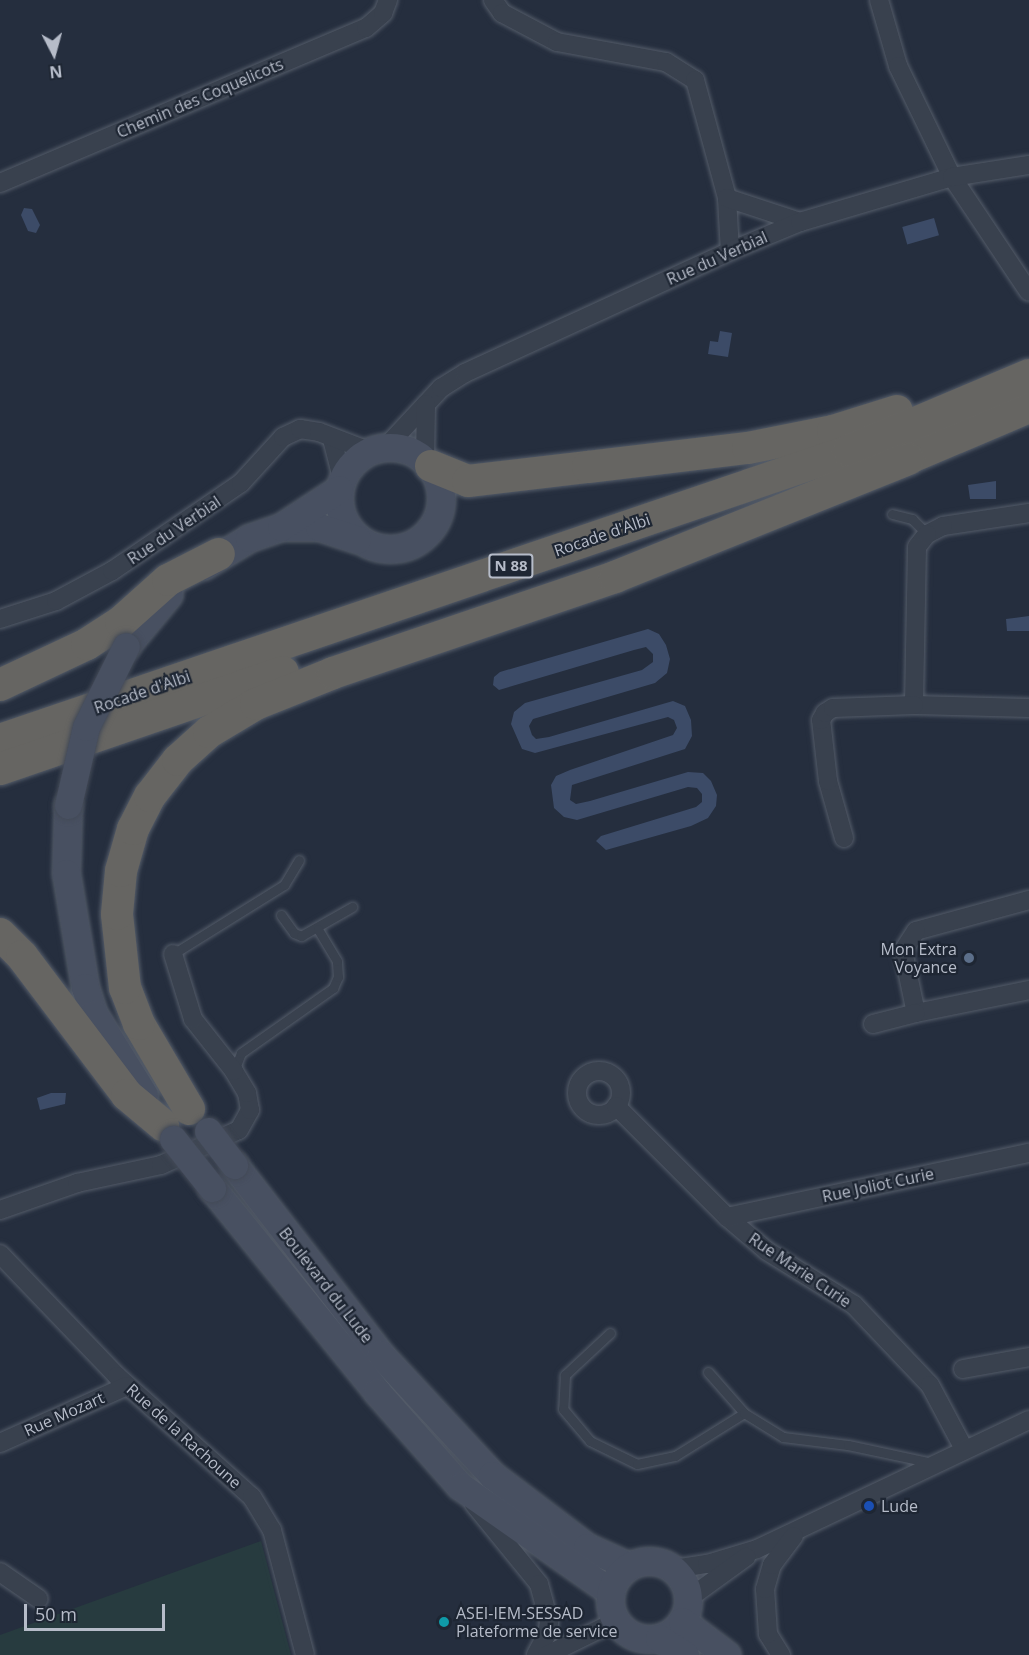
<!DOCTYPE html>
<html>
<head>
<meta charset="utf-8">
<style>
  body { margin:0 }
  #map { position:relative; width:1029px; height:1655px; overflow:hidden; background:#252e3e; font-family:"Open Sans",sans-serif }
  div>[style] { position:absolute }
  .green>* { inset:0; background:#273b3f }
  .water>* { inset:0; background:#3c4b67; transform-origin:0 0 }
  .roads { filter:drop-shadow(0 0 2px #545c69) drop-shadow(0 0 2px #545c69) }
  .service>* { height:9px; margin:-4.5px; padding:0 4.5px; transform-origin:4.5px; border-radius:4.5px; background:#39414e }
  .minor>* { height:18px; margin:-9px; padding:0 9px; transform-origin:9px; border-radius:9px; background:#39414e }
  .minor>.ring { margin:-9px; padding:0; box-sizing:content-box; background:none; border:18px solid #39414e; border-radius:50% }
  .secondary>* { height:27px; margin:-13.5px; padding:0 13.5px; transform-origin:13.5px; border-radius:13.5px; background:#485061 }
  .secondary>.ring { margin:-13.5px; padding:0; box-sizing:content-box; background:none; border:27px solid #485061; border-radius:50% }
  .trunk>* { height:32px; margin:-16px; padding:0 16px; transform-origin:16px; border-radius:16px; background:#666562 }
  .bridges { filter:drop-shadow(0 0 2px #434a57) drop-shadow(0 0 2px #434a57) }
  .secondary-bridge>* { height:27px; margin:-13.5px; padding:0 13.5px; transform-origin:13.5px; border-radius:13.5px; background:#485061 }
  .dots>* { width:16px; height:16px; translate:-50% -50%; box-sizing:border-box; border:3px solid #1e2633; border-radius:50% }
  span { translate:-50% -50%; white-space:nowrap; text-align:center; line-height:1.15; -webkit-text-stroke:4.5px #1e2633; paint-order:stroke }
  .shield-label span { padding:2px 4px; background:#1e2633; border:2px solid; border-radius:4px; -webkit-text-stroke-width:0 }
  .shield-label { font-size:15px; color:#b6bcc9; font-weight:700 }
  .street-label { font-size:16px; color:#b6bcc9 }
  .poi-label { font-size:16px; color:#b6bcc9 }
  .right { translate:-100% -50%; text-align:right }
  .left { translate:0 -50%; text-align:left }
  .north { position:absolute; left:24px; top:24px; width:60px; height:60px; -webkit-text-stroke:4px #1e2633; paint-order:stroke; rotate:174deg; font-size:16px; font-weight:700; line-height:24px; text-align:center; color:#b6bcc9 }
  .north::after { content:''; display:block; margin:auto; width:21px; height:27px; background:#b6bcc9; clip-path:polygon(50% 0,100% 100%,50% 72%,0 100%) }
  .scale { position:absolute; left:24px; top:1604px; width:141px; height:27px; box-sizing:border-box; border:3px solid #b6bcc9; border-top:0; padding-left:8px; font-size:18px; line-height:21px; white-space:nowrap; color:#b6bcc9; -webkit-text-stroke:4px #1e2633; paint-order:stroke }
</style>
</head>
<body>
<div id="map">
  <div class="green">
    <i style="clip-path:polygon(261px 1541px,291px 1655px,0 1655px,0 1635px)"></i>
  </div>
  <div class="water">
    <i style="clip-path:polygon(24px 208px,32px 209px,40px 225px,36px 233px,28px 231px,21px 215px)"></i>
    <i style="left:934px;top:218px;width:18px;height:33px;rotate:74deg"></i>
    <i style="clip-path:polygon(720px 331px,732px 333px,728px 357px,708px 354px,710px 341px,718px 342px)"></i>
    <i style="clip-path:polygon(996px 481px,996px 499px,970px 499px,968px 485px)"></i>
    <i style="clip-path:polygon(1029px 616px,1029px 631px,1007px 631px,1006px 619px)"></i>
    <i style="clip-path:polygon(648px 629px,659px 634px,666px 645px,670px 659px,667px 673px,655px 683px,533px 719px,529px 726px,532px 735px,536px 739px,549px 737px,673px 701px,685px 706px,691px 720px,692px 736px,685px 749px,572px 785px,570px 800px,576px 804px,590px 801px,688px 772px,703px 773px,711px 781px,717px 795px,716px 806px,708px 818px,691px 826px,606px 850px,596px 841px,601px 836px,696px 807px,702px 802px,702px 794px,697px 788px,688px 787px,577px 820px,564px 817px,554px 808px,551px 785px,556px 776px,570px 770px,673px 735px,677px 728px,674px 720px,668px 717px,535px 753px,522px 749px,511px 724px,514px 712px,525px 703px,642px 670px,653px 662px,653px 654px,646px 647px,634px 650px,499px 690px,493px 685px,494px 677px,500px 672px)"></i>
    <i style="clip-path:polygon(51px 1093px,66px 1093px,65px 1104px,40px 1110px,37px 1098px)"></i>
  </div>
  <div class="roads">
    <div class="service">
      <i style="left:892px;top:514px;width:21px;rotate:14deg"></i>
      <i style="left:912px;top:519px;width:21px;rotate:45deg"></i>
      <i style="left:281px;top:915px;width:22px;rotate:54deg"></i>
      <i style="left:294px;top:933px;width:8px;rotate:23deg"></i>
      <i style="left:301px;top:936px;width:59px;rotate:-29.6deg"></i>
      <i style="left:173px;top:954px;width:131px;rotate:-31.9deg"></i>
      <i style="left:284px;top:885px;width:29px;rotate:-59deg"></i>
      <i style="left:234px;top:1071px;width:19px;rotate:-69deg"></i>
      <i style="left:241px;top:1053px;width:113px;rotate:-35.2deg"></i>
      <i style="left:333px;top:988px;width:12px;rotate:-66deg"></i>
      <i style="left:338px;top:977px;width:16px;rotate:-94deg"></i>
      <i style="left:337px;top:961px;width:37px;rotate:-121deg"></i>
      <i style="left:610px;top:1333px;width:62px;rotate:137deg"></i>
      <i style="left:565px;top:1375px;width:34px;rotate:93deg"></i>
      <i style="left:563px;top:1409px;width:42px;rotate:49.8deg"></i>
      <i style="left:590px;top:1441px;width:52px;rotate:26.1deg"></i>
      <i style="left:637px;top:1464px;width:39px;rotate:-12deg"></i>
      <i style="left:675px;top:1456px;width:81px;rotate:-31.9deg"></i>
      <i style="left:708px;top:1372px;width:55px;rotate:48.7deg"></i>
      <i style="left:744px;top:1413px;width:46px;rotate:31.6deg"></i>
      <i style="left:783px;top:1437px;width:65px;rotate:7deg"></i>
      <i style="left:848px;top:1445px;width:87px;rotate:12deg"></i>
    </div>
    <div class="minor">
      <i style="left:493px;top:0;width:16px;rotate:55deg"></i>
      <i style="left:502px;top:13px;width:62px;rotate:27.8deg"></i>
      <i style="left:557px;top:42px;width:111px;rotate:10.4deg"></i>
      <i style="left:666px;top:62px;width:34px;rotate:32deg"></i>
      <i style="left:695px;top:80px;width:122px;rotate:74.8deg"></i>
      <i style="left:727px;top:198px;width:53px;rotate:86.8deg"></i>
      <i style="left:879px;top:0;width:69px;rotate:73.9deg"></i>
      <i style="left:898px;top:66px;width:123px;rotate:64.1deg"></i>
      <i style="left:952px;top:177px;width:138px;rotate:56.2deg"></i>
      <i style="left:0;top:183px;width:397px;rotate:-23deg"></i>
      <i style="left:366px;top:28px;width:23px;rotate:-41deg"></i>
      <i style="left:383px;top:13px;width:14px;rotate:-69deg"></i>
      <i style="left:727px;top:198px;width:77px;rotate:18.2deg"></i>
      <i style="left:332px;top:439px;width:40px;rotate:75.6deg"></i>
      <i style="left:386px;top:447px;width:81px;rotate:-47deg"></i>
      <i style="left:441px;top:388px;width:28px;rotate:-32deg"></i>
      <i style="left:465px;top:373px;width:292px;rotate:-24.7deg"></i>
      <i style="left:730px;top:251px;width:76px;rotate:-22.5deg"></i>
      <i style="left:800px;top:222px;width:159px;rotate:-16.5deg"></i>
      <i style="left:952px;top:177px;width:78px;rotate:-8.9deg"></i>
      <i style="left:425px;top:461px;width:57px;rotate:-89deg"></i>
      <i style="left:1029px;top:513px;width:87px;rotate:171.4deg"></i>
      <i style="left:943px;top:526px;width:18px;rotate:153deg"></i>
      <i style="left:927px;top:534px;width:16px;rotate:128deg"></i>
      <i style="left:917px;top:547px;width:158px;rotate:91.1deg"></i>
      <i style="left:914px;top:705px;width:115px;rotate:1.5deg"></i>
      <i style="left:0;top:619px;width:59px;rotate:-17.8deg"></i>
      <i style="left:56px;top:601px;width:64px;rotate:-28.2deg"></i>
      <i style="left:112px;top:571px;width:156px;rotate:-34.3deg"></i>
      <i style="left:241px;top:483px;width:62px;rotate:-47.6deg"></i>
      <i style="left:283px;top:437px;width:19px;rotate:-25deg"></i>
      <i style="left:300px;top:429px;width:19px;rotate:9deg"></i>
      <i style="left:319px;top:432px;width:53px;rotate:20.8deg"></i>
      <i style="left:844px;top:838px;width:59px;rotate:-105.7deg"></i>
      <i style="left:828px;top:781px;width:61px;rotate:-96.5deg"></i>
      <i style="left:821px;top:720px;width:8px;rotate:-60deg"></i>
      <i style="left:825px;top:713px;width:9px;rotate:-32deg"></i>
      <i style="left:833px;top:708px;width:81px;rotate:-2.1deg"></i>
      <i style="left:1029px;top:900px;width:117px;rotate:164.7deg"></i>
      <i style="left:916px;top:931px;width:24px;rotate:123deg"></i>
      <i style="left:903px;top:951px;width:63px;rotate:78.2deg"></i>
      <i style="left:916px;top:1013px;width:115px;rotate:-11.5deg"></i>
      <i style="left:873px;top:1024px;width:44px;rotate:-14.3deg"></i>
      <i class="ring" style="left:577px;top:1071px;width:26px;height:26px"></i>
      <i style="left:616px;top:1106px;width:157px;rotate:45deg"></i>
      <i style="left:727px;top:1217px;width:52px;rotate:40.4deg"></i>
      <i style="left:767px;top:1251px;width:102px;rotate:31.8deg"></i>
      <i style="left:854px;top:1305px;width:110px;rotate:46.5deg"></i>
      <i style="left:930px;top:1385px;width:72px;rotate:62deg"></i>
      <i style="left:0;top:1210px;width:82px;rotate:-19.3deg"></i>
      <i style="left:77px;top:1183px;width:86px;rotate:-12.1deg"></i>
      <i style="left:161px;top:1165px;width:85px;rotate:-24.2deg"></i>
      <i style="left:239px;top:1130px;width:23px;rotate:-61deg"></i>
      <i style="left:250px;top:1110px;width:17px;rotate:-100deg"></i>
      <i style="left:247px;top:1093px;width:26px;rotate:-121deg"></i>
      <i style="left:234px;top:1071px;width:66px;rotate:-128.3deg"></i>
      <i style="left:193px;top:1019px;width:68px;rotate:-107.1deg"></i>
      <i style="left:727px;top:1217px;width:309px;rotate:-12deg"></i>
      <i style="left:0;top:1254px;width:169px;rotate:46.2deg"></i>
      <i style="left:117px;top:1376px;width:181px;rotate:41.9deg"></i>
      <i style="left:252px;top:1497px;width:39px;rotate:59deg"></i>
      <i style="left:272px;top:1530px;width:129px;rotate:75.2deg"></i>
      <i style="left:963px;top:1369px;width:67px;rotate:-10.3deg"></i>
      <i style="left:0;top:1443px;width:139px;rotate:-24.2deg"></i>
      <i style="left:474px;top:1504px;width:103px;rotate:50.9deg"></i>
      <i style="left:539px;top:1584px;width:39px;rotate:75deg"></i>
      <i style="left:549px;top:1622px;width:12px;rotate:99deg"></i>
      <i style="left:547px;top:1634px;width:24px;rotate:118deg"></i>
      <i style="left:674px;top:1569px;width:33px;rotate:-9deg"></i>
      <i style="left:707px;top:1564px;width:52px;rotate:-16.7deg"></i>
      <i style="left:757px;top:1549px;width:301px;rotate:-25.4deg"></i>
      <i style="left:0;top:1572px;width:47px;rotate:34.7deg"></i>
      <i style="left:688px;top:1599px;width:72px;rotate:-35.9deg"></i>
      <i style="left:547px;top:1655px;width:77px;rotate:-26.2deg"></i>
      <i style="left:781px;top:1655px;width:25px;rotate:-122deg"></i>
      <i style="left:768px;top:1634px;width:45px;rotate:-93.8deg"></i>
      <i style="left:765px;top:1589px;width:25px;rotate:-74deg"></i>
      <i style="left:772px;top:1565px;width:36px;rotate:-53deg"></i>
    </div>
    <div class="secondary">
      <i class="ring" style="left:339px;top:447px;width:75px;height:75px"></i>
      <i style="left:283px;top:527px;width:36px"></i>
      <i style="left:319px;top:527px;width:40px;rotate:18deg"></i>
      <i style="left:203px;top:566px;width:54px;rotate:-31.3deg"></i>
      <i style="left:249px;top:538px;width:34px;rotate:-19deg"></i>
      <i style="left:281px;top:527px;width:69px;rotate:-33.2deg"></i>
      <i style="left:126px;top:646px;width:67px;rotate:-50.4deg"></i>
      <i style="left:68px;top:805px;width:68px;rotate:91.7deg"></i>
      <i style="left:66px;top:873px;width:116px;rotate:80.5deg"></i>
      <i style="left:85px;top:987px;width:28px;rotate:72deg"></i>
      <i style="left:94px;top:1014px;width:95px;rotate:58.3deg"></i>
      <i style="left:234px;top:1165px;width:239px;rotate:52.3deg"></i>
      <i style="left:380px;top:1354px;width:165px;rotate:47.2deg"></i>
      <i style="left:492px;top:1475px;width:119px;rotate:37.2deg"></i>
      <i style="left:587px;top:1547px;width:46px;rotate:24.3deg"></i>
      <i style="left:212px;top:1188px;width:262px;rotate:51deg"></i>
      <i style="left:377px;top:1392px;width:125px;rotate:48.6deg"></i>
      <i style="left:460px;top:1486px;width:184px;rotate:35.1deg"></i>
      <i class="ring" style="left:610px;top:1561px;width:51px;height:51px"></i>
      <i style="left:682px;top:1621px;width:56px;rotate:37.1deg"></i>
      <i style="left:659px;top:1638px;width:31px;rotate:33deg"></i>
    </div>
    <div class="trunk">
      <i style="left:431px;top:466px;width:40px;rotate:22deg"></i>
      <i style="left:468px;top:481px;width:121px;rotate:-6.7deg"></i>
      <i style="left:588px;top:467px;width:161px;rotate:-6.8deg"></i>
      <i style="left:748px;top:448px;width:87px;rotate:-11.3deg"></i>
      <i style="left:833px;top:431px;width:67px;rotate:-17.4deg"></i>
      <i style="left:890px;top:466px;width:151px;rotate:-23deg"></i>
      <i style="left:0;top:685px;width:96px;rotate:-25.2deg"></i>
      <i style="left:87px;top:644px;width:40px;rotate:-32.9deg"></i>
      <i style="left:121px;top:622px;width:63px;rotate:-41.8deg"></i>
      <i style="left:168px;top:580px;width:57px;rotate:-27deg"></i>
      <i style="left:0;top:740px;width:897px;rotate:-18.8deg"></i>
      <i style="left:849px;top:451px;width:195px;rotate:-22.9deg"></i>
      <i style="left:0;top:769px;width:299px;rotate:-18.9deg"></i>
      <i style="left:0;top:934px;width:31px;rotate:45deg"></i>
      <i style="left:22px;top:956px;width:174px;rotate:52.9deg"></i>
      <i style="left:127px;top:1095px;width:47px;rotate:39.8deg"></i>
      <i style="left:189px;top:1109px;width:99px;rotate:-120.5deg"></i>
      <i style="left:139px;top:1024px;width:39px;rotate:-111deg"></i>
      <i style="left:125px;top:988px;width:74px;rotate:-96.2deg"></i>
      <i style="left:117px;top:914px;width:43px;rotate:-84.7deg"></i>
      <i style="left:121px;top:871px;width:44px;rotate:-74.1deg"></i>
      <i style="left:133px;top:829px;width:37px;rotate:-63deg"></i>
      <i style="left:150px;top:796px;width:46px;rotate:-52.1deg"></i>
      <i style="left:178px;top:760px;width:42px;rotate:-42.1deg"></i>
      <i style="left:209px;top:732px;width:55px;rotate:-30.8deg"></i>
      <i style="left:256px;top:704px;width:83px;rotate:-21.9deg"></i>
      <i style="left:333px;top:673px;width:298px;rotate:-18.8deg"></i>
      <i style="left:615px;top:577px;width:316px;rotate:-21.9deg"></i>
    </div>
  </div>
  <div class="bridges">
    <div class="secondary-bridge">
      <i style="left:68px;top:805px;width:80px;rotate:-77deg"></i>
      <i style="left:86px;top:727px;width:90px;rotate:-63.7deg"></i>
      <i style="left:208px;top:1131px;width:43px;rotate:52.6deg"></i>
      <i style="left:173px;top:1139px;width:63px;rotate:51.5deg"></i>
    </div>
  </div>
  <div class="dots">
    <i style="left:969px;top:958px;background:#5c6f8a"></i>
    <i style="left:869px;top:1506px;background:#1a4fb4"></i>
    <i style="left:444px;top:1622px;background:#0f9aa8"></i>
  </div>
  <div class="shield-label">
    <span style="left:511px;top:566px">N 88</span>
  </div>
  <div class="street-label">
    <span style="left:200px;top:98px;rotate:-23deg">Chemin des Coquelicots</span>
    <span style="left:717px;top:258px;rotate:-24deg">Rue du Verbial</span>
    <span style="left:174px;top:530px;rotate:-34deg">Rue du Verbial</span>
    <span style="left:602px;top:535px;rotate:-19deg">Rocade d'Albi</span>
    <span style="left:142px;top:692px;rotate:-19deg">Rocade d'Albi</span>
    <span style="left:878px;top:1185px;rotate:-12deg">Rue Joliot Curie</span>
    <span style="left:800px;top:1270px;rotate:34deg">Rue Marie Curie</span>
    <span style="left:326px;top:1285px;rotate:52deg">Boulevard du Lude</span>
    <span style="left:64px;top:1414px;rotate:-24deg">Rue Mozart</span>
    <span style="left:184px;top:1436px;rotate:42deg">Rue de la Rachoune</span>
  </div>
  <div class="poi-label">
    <span class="right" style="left:957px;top:958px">Mon Extra<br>Voyance</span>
    <span class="left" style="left:881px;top:1506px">Lude</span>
    <span class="left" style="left:456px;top:1622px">ASEI-IEM-SESSAD<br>Plateforme de service</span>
  </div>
  <div class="north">N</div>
  <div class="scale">50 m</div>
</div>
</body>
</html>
